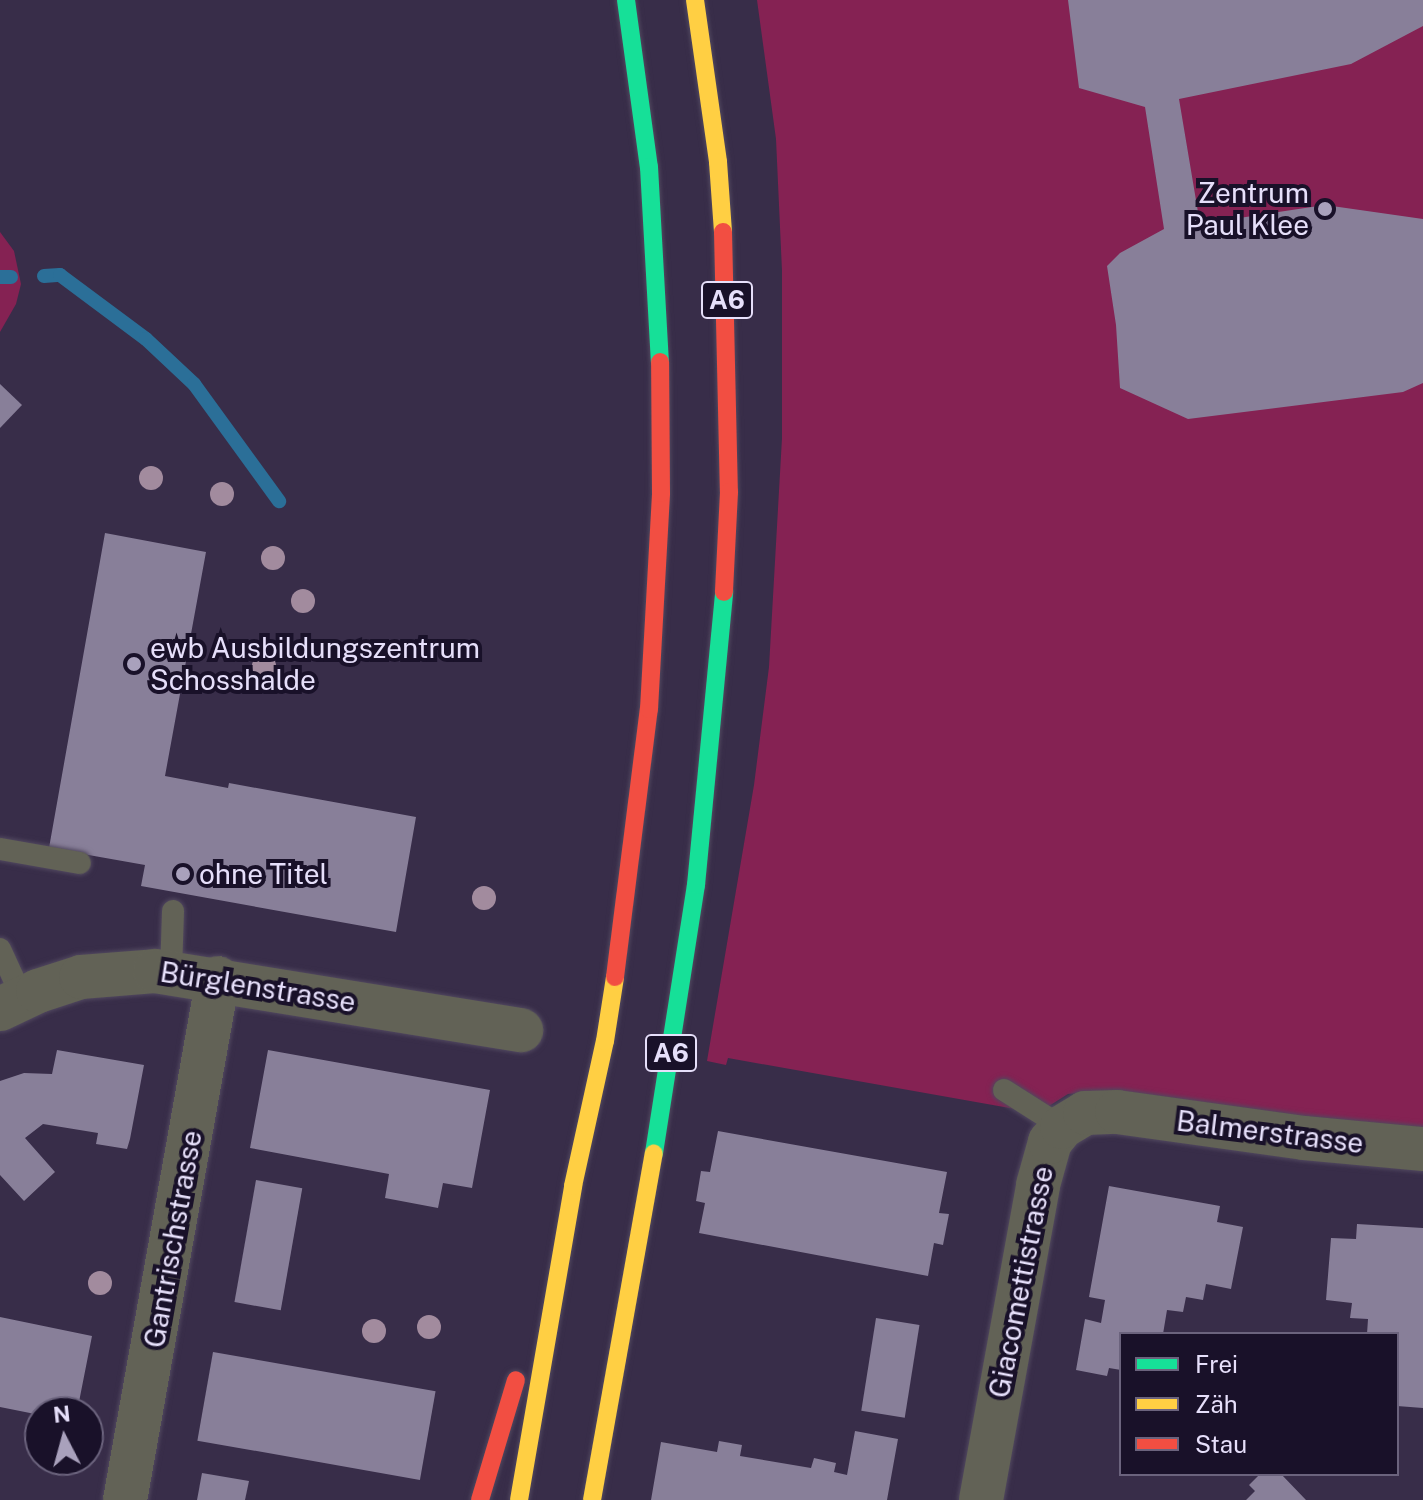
<!DOCTYPE html>
<html>
<head>
<meta charset="utf-8">
<style>
  body { margin:0 }
  #map { position:relative; width:1423px; height:1500px; overflow:hidden; background:#382d49; font-family:"Public Sans",sans-serif }
  div>[style] { position:absolute }
  .green>* { inset:0; background:#852253 }
  .stream>* { height:14px; margin:-7px; padding:0 7px; transform-origin:7px; border-radius:7px; background:#2b6f98 }
  .building>* { inset:0; background:#887f99; transform-origin:0 0 }
  .roads { filter:drop-shadow(0 0 2px #51485f) drop-shadow(0 0 2px #51485f) }
  .lane>* { height:22px; margin:-11px; padding:0 11px; transform-origin:11px; border-radius:11px; background:#626256 }
  .street>* { height:44px; margin:-22px; padding:0 22px; transform-origin:22px; border-radius:22px; background:#626256 }
  .fast>* { height:18px; margin:-9px; padding:0 9px; transform-origin:9px; border-radius:9px; background:#16e098 }
  .slow>* { height:18px; margin:-9px; padding:0 9px; transform-origin:9px; border-radius:9px; background:#ffcf43 }
  .jam>* { height:18px; margin:-9px; padding:0 9px; transform-origin:9px; border-radius:9px; background:#f24e42 }
  .trees>* { width:24px; height:24px; margin:-12px; border-radius:50%; background:#a28b9e }
  .dots>* { width:22px; height:22px; translate:-50% -50%; box-sizing:border-box; border:4px solid #191129; border-radius:50% }
  span { translate:-50% -50%; white-space:nowrap; text-align:center; line-height:1.15; -webkit-text-stroke:8px #191129; paint-order:stroke }
  .shield-label span { padding:2px 6px; background:#191129; border:2px solid; border-radius:6px; -webkit-text-stroke-width:0 }
  .shield-label { font-size:26px; color:#e6dffa; font-weight:700 }
  .poi-label { font-size:28px; color:#e6dffa }
  .right { translate:-100% -50%; text-align:right }
  .left { translate:0 -50%; text-align:left }
  .street-label { font-size:28px; color:#e6dffa }
  .legend { position:absolute; left:1119px; top:1332px; width:280px; height:144px; box-sizing:border-box; background:#191129; border:2px solid #6b637d; margin:0; padding:10px 14px; list-style:none; font-size:24px; color:#e6dffa }
  .legend li { display:flex; align-items:center; gap:16px; height:40px }
  .legend b { width:40px; border:2px solid #6b637d }
  .north { position:absolute; left:24px; top:1396px; width:80px; height:80px; box-sizing:border-box; background:#191129; border:2px solid #6b637d; border-radius:50%; rotate:354deg; font-size:22px; font-weight:700; line-height:32px; text-align:center; color:#e6dffa }
  .north::after { content:''; display:block; margin:auto; width:28px; height:36px; background:#a9a1bc; clip-path:polygon(50% 0,100% 100%,50% 72%,0 100%) }
</style>
</head>
<body>
<div id="map">
  <div class="green">
    <i style="clip-path:polygon(757px 0,1423px 0,1423px 1131px,1305px 1119px,1103px 1091px,1068px 1094px,1038px 1113px,728px 1058px,726px 1065px,707px 1061px,754px 785px,769px 667px,782px 438px,782px 271px,776px 139px)"></i>
    <i style="clip-path:polygon(0 232px,14px 251px,21px 284px,16px 304px,0 332px)"></i>
  </div>
  <div class="stream">
    <i style="left:44px;top:276px;width:16px;rotate:-4deg"></i>
    <i style="left:60px;top:275px;width:107px;rotate:36.7deg"></i>
    <i style="left:146px;top:339px;width:66px;rotate:43.2deg"></i>
    <i style="left:194px;top:384px;width:145px;rotate:54deg"></i>
    <i style="left:0;top:277px;width:11px"></i>
  </div>
  <div class="building">
    <i style="clip-path:polygon(1068px 0,1423px 0,1423px 26px,1351px 64px,1179px 99px,1200px 224px,1325px 205px,1423px 219px,1423px 383px,1403px 392px,1188px 419px,1120px 388px,1116px 325px,1107px 266px,1120px 253px,1164px 229px,1145px 107px,1079px 88px)"></i>
    <i style="clip-path:polygon(0 384px,22px 405px,0 428px)"></i>
    <i style="clip-path:polygon(105px 533px,206px 552px,165px 776px,228px 788px,229px 783px,416px 817px,396px 932px,141px 886px,145px 865px,49px 848px)"></i>
    <i style="clip-path:polygon(57px 1050px,144px 1065px,130px 1139px,127px 1149px,96px 1144px,98px 1133px,43px 1124px,25px 1138px,55px 1172px,24px 1201px,0 1175px,0 1081px,24px 1073px,52px 1074px)"></i>
    <i style="clip-path:polygon(268px 1050px,490px 1090px,472px 1188px,443px 1183px,438px 1208px,385px 1198px,389px 1174px,250px 1148px)"></i>
    <i style="clip-path:polygon(718px 1131px,947px 1172px,939px 1213px,949px 1214px,943px 1245px,934px 1243px,928px 1276px,699px 1233px,705px 1203px,696px 1201px,701px 1171px,710px 1172px)"></i>
    <i style="left:256px;top:1180px;width:47px;height:124px;rotate:10deg"></i>
    <i style="clip-path:polygon(1109px 1186px,1220px 1206px,1217px 1222px,1243px 1227px,1231px 1289px,1206px 1284px,1203px 1300px,1186px 1297px,1183px 1312px,1167px 1310px,1163px 1334px,1121px 1334px,1121px 1370px,1109px 1368px,1107px 1376px,1076px 1370px,1085px 1319px,1101px 1323px,1105px 1300px,1089px 1297px)"></i>
    <i style="clip-path:polygon(1357px 1224px,1423px 1228px,1423px 1408px,1397px 1406px,1397px 1334px,1367px 1334px,1368px 1319px,1350px 1318px,1352px 1303px,1326px 1300px,1331px 1238px,1356px 1239px)"></i>
    <i style="clip-path:polygon(0 1317px,92px 1336px,77px 1412px,40px 1412px,40px 1415px,0 1407px)"></i>
    <i style="left:876px;top:1318px;width:44px;height:94px;rotate:9deg"></i>
    <i style="left:213px;top:1352px;width:226px;height:90px;rotate:10deg"></i>
    <i style="clip-path:polygon(855px 1431px,898px 1439px,887px 1500px,651px 1500px,661px 1442px,717px 1452px,719px 1441px,742px 1445px,740px 1456px,811px 1468px,814px 1458px,836px 1463px,834px 1472px,847px 1475px)"></i>
    <i style="clip-path:polygon(202px 1473px,249px 1481px,245px 1500px,197px 1500px)"></i>
    <i style="clip-path:polygon(1260px 1474px,1281px 1474px,1306px 1500px,1246px 1500px,1255px 1491px,1249px 1485px)"></i>
  </div>
  <div class="roads">
    <div class="lane">
      <i style="left:0;top:849px;width:81px;rotate:9.9deg"></i>
      <i style="left:0;top:949px;width:53px;rotate:65.4deg"></i>
      <i style="left:171px;top:972px;width:61px;rotate:-88.1deg"></i>
      <i style="left:1004px;top:1090px;width:69px;rotate:32.5deg"></i>
    </div>
    <div class="street">
      <i style="left:0;top:1009px;width:42px;rotate:-25.3deg"></i>
      <i style="left:38px;top:991px;width:45px;rotate:-18deg"></i>
      <i style="left:81px;top:977px;width:74px;rotate:-4.6deg"></i>
      <i style="left:155px;top:971px;width:371px;rotate:9.2deg"></i>
      <i style="left:125px;top:1500px;width:530px;rotate:-79.9deg"></i>
      <i style="left:981px;top:1500px;width:320px;rotate:-79.7deg"></i>
      <i style="left:1038px;top:1185px;width:45px;rotate:-74.4deg"></i>
      <i style="left:1050px;top:1142px;width:19px;rotate:-51deg"></i>
      <i style="left:1062px;top:1127px;width:27px;rotate:-31deg"></i>
      <i style="left:1085px;top:1113px;width:32px;rotate:-2deg"></i>
      <i style="left:1117px;top:1112px;width:189px;rotate:7.9deg"></i>
      <i style="left:1304px;top:1138px;width:120px;rotate:5.3deg"></i>
    </div>
    <div class="fast">
      <i style="left:626px;top:0;width:169px;rotate:82.2deg"></i>
      <i style="left:649px;top:167px;width:195px;rotate:86.8deg"></i>
      <i style="left:654px;top:1153px;width:271px;rotate:-81.1deg"></i>
      <i style="left:696px;top:885px;width:294px;rotate:-84.5deg"></i>
    </div>
    <div class="slow">
      <i style="left:695px;top:0;width:164px;rotate:81.9deg"></i>
      <i style="left:718px;top:162px;width:70px;rotate:85.9deg"></i>
      <i style="left:519px;top:1500px;width:319px;rotate:-80.2deg"></i>
      <i style="left:573px;top:1186px;width:148px;rotate:-77.6deg"></i>
      <i style="left:605px;top:1041px;width:65px;rotate:-81.1deg"></i>
      <i style="left:592px;top:1500px;width:352px;rotate:-79.9deg"></i>
    </div>
    <div class="jam">
      <i style="left:723px;top:232px;width:260px;rotate:88.7deg"></i>
      <i style="left:729px;top:492px;width:100px;rotate:92.9deg"></i>
      <i style="left:615px;top:977px;width:270px;rotate:-82.8deg"></i>
      <i style="left:649px;top:709px;width:216px;rotate:-86.8deg"></i>
      <i style="left:661px;top:493px;width:131px;rotate:-90.4deg"></i>
      <i style="left:480px;top:1500px;width:125px;rotate:-73.3deg"></i>
    </div>
  </div>
  <div class="trees">
    <i style="left:151px;top:478px"></i>
    <i style="left:222px;top:494px"></i>
    <i style="left:273px;top:558px"></i>
    <i style="left:303px;top:601px"></i>
    <i style="left:264px;top:666px"></i>
    <i style="left:484px;top:898px"></i>
    <i style="left:100px;top:1283px"></i>
    <i style="left:429px;top:1327px"></i>
    <i style="left:374px;top:1331px"></i>
  </div>
  <div class="dots">
    <i style="left:1325px;top:209px;background:#a9a1bc"></i>
    <i style="left:134px;top:664px;background:#a9a1bc"></i>
    <i style="left:183px;top:874px;background:#a9a1bc"></i>
  </div>
  <div class="shield-label">
    <span style="left:727px;top:300px">A6</span>
    <span style="left:671px;top:1053px">A6</span>
  </div>
  <div class="poi-label">
    <span class="right" style="left:1309px;top:209px">Zentrum<br>Paul Klee</span>
    <span class="left" style="left:150px;top:664px">ewb Ausbildungszentrum<br>Schosshalde</span>
    <span class="left" style="left:199px;top:874px">ohne Titel</span>
  </div>
  <div class="street-label">
    <span style="left:258px;top:987px;rotate:9deg">Bürglenstrasse</span>
    <span style="left:1270px;top:1132px;rotate:7deg">Balmerstrasse</span>
    <span style="left:173px;top:1239px;rotate:-80deg">Gantrischstrasse</span>
    <span style="left:1021px;top:1282px;rotate:-79deg">Giacomettistrasse</span>
  </div>
  <ul class="legend">
  <li><b style="height:10px;background:#16e098"></b>Frei</li>
  <li><b style="height:10px;background:#ffcf43"></b>Zäh</li>
  <li><b style="height:10px;background:#f24e42"></b>Stau</li>
  </ul>
  <div class="north">N</div>
</div>
</body>
</html>
